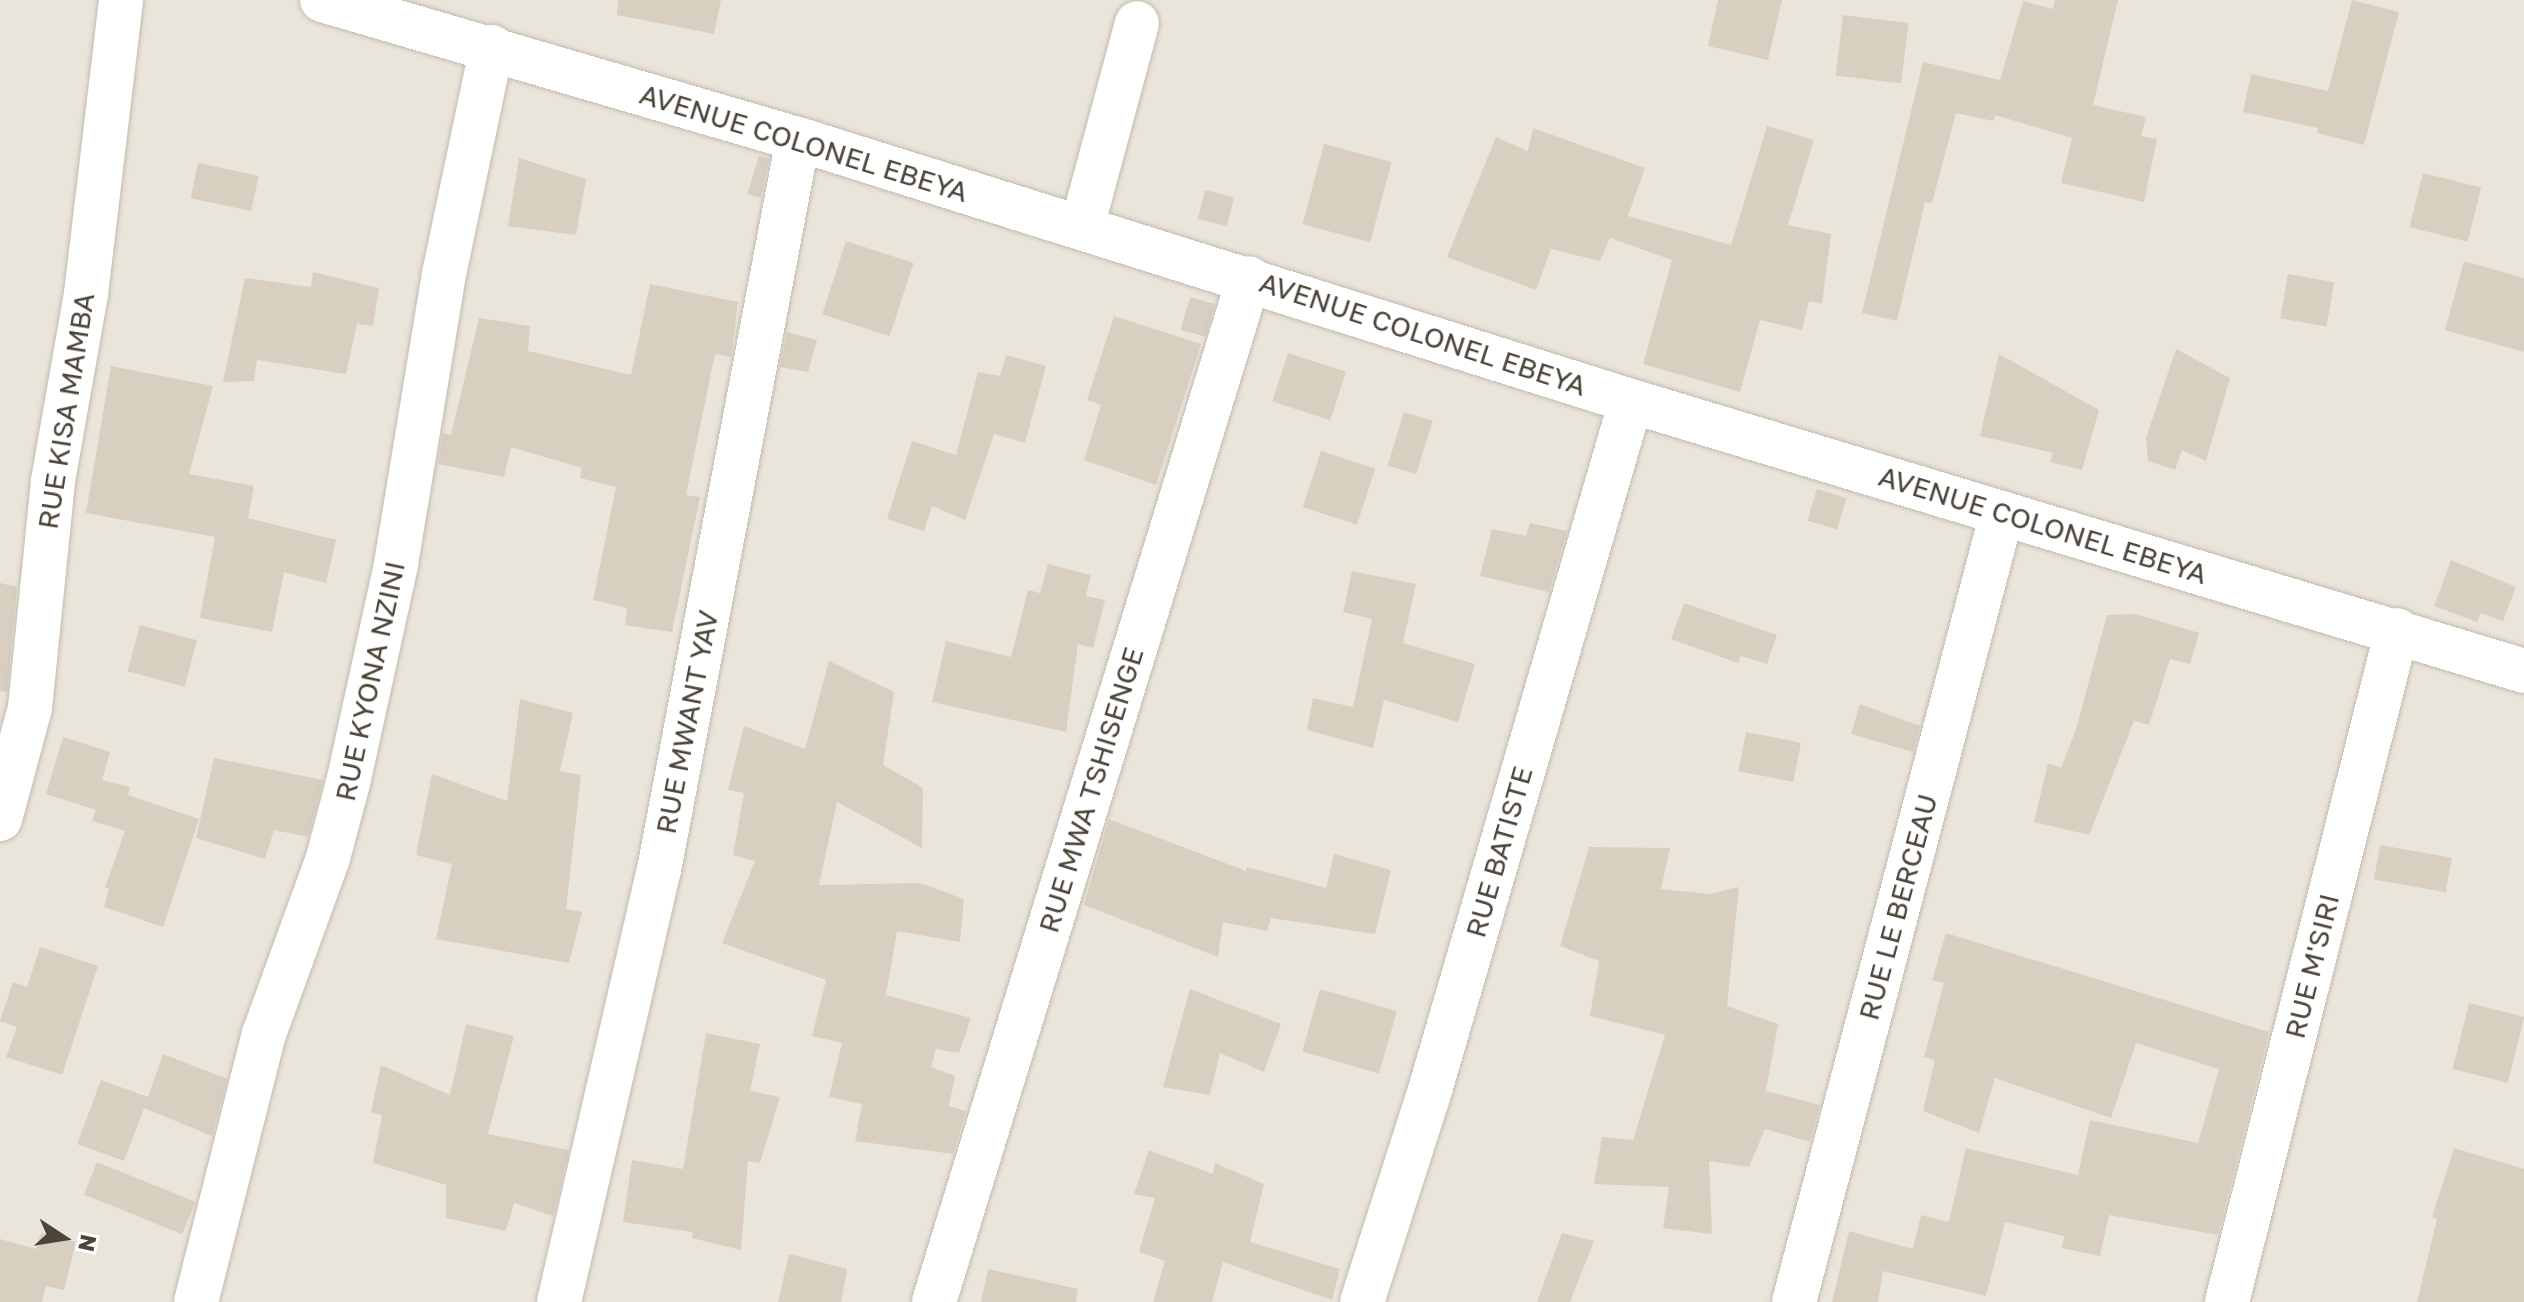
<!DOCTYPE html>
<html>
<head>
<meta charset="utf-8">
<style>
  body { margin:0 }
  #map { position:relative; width:2524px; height:1302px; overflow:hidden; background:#f6f3ec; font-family:"Golos Text",sans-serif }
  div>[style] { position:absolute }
  .residential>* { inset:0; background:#eae5da; transform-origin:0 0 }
  .building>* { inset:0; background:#d8cfc1; transform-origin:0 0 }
  .roads { filter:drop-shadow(0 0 2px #c2bbae) drop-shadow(0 0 2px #c2bbae) }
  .minor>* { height:44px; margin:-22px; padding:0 22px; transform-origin:22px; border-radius:22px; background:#fff }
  span { translate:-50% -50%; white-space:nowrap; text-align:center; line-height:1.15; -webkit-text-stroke:6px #fff; paint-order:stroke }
  .street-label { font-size:28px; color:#4b4439 }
  .north { position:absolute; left:24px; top:1198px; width:80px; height:80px; -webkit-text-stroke:6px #fff; paint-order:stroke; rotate:102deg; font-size:22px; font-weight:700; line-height:32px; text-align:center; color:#4b4439 }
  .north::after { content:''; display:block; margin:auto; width:28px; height:36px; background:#4b4439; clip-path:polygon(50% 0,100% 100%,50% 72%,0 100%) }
</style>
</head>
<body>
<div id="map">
  <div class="residential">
    <i style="left:0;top:0;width:2524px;height:1302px"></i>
  </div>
  <div class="building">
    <i style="clip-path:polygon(618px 0,721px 0,714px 34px,617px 15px)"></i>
    <i style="clip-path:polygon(1718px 0,1782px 0,1768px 60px,1708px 46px)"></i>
    <i style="clip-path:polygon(2055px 0,2118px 0,2093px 105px,2146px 117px,2141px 136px,2157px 139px,2144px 202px,2061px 183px,2072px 138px,1995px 115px,1993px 121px,1956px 113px,1932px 203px,1925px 202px,1897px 321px,1862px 313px,1923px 62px,2000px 80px,2023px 1px,2053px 9px)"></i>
    <i style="clip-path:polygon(2352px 0,2399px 12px,2364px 145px,2317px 133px,2318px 128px,2243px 112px,2251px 74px,2328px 91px)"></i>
    <i style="left:1843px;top:15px;width:66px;height:61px;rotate:7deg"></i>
    <i style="clip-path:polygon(1767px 126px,1814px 140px,1788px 225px,1831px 234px,1822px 304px,1809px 301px,1802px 330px,1760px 320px,1740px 392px,1643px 364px,1672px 260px,1610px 238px,1600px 261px,1551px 249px,1536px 290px,1447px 257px,1496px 137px,1528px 151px,1533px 128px,1645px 168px,1628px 216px,1731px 245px)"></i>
    <i style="left:1324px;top:144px;width:70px;height:83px;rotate:15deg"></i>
    <i style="clip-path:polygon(759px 156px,769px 159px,761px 198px,747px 194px)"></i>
    <i style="clip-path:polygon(519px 158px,586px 179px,576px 235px,508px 226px)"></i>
    <i style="left:198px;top:163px;width:62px;height:36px;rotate:12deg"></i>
    <i style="left:2423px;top:173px;width:60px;height:56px;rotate:14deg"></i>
    <i style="left:1205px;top:190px;width:30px;height:30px;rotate:14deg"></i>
    <i style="left:846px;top:241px;width:71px;height:77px;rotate:18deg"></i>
    <i style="clip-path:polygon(2464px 261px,2524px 278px,2524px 352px,2445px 330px)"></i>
    <i style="clip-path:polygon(313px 272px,379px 288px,373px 326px,357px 324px,346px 374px,257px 360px,254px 381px,223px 382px,245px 278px,311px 287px)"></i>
    <i style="left:2288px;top:274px;width:47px;height:45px;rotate:10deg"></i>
    <i style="clip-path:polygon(650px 284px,738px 302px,731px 357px,715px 354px,686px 495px,700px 497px,672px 632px,625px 625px,627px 608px,593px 600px,616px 487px,580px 478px,582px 468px,511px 447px,504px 477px,438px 464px,443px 433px,451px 435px,479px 318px,530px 326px,528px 351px,631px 375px)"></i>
    <i style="left:1190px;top:297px;width:26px;height:34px;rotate:16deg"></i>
    <i style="clip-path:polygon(1114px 316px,1201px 344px,1156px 485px,1084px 460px,1101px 405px,1087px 400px)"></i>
    <i style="clip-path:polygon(787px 332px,817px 340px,808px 372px,780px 367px)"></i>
    <i style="clip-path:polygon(2176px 349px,2230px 378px,2206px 461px,2182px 450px,2175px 470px,2148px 461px,2146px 438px)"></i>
    <i style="left:1288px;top:353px;width:61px;height:51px;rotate:18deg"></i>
    <i style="clip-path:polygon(1999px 354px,2099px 410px,2082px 470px,2050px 462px,2053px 453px,1980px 436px)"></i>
    <i style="clip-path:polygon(1006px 355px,1046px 366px,1025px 443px,994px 434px,965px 520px,932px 506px,924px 531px,887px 519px,912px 441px,956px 455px,978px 372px,1000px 376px)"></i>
    <i style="clip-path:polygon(111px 366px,213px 386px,189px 474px,254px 486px,248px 518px,336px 540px,326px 583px,284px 572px,272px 632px,200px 618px,215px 537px,86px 513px)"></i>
    <i style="left:1404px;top:412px;width:30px;height:56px;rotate:17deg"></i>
    <i style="left:1321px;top:451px;width:57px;height:59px;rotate:18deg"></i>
    <i style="left:1817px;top:489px;width:31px;height:33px;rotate:17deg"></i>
    <i style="clip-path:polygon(1530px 523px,1567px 531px,1549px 592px,1480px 576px,1492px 529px,1526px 536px)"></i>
    <i style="clip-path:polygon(2451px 560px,2516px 587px,2503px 621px,2481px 613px,2477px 622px,2434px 606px)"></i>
    <i style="clip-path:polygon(1048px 564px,1091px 575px,1086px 596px,1105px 600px,1093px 648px,1078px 644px,1066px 732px,932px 702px,946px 641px,1011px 657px,1028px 590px,1040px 593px)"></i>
    <i style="clip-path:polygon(1352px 571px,1416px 584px,1403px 643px,1475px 664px,1458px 722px,1384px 700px,1373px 748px,1307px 730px,1313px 698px,1353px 707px,1372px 619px,1343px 612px)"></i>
    <i style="clip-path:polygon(0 583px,17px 587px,7px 692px,0 691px)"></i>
    <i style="clip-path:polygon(1684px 603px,1777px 635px,1767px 664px,1741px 656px,1738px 663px,1671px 639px)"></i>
    <i style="clip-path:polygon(2135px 614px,2199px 633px,2190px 664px,2170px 659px,2149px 725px,2134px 721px,2089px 835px,2034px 822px,2048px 763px,2061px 768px,2076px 729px,2107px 615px)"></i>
    <i style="left:140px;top:625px;width:59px;height:48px;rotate:15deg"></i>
    <i style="clip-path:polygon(829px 661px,894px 692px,883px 765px,923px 788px,922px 848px,837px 802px,819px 885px,920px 883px,964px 899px,960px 942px,897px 931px,886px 995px,971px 1018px,959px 1053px,936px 1049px,931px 1067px,955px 1076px,949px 1106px,966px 1111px,953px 1154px,855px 1141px,862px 1104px,829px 1097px,842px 1043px,812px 1036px,826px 980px,722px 943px,755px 861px,733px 855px,744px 793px,728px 790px,744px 726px,805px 749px)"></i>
    <i style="clip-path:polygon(520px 699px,573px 713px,560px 771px,581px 775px,566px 909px,582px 912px,569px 963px,436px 939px,452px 864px,416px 855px,432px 774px,507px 801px)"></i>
    <i style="clip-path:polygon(1860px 704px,1920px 726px,1913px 752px,1851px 734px)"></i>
    <i style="left:1746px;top:732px;width:56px;height:40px;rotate:11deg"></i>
    <i style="clip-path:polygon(63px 737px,110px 752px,102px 780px,130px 787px,128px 795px,199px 819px,163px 927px,104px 907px,109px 889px,105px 887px,125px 831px,92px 821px,96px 810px,46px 794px)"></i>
    <i style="clip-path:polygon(214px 758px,323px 780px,308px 837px,274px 830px,265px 859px,196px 838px)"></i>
    <i style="clip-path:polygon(1109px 819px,1246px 871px,1247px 867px,1326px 888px,1334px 854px,1391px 870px,1375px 934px,1271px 918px,1267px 931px,1223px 922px,1218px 957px,1084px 905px)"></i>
    <i style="left:2380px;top:845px;width:73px;height:35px;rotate:10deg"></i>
    <i style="clip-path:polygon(1589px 847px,1670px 848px,1661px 889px,1709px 894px,1739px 887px,1727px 1006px,1778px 1024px,1766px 1091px,1820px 1105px,1810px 1142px,1765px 1129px,1749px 1167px,1709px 1161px,1712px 1234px,1663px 1228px,1669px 1187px,1594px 1184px,1602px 1137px,1633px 1140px,1665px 1035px,1590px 1016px,1599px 961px,1560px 946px)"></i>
    <i style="clip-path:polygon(1946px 933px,2269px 1032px,2218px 1235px,2109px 1215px,2100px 1256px,2062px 1248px,2064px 1236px,2005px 1222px,1986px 1296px,1883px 1271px,1878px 1302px,1832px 1302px,1849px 1231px,1913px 1249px,1921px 1215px,1949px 1222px,1966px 1148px,2078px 1175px,2090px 1120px,2198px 1143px,2219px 1069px,2136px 1043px,2111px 1118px,1995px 1078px,1979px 1133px,1923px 1111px,1935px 1060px,1924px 1057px,1944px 983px,1932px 980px)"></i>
    <i style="clip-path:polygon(40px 947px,98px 966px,62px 1075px,6px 1057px,17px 1027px,0 1021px,13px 982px,27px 987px)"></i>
    <i style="clip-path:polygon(1190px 989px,1281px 1024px,1264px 1072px,1220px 1053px,1210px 1095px,1163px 1087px)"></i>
    <i style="left:1320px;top:989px;width:80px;height:65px;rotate:16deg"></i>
    <i style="left:2469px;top:1003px;width:57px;height:68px;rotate:14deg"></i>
    <i style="clip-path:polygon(466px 1024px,514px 1036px,488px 1134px,569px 1150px,553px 1216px,514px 1203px,506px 1231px,446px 1218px,446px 1185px,373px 1163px,382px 1115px,371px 1112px,381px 1065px,450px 1095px)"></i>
    <i style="clip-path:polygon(706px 1033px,760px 1044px,750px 1091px,780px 1097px,760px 1163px,748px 1161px,741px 1250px,692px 1238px,693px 1232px,623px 1222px,632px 1160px,683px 1169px)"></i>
    <i style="clip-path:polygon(163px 1054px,227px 1079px,212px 1136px,144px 1108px,124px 1161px,77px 1144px,101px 1080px,148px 1097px)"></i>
    <i style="clip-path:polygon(2454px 1148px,2524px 1169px,2524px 1302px,2417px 1302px,2437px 1219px,2432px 1217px)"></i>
    <i style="clip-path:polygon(1149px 1150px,1213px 1174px,1215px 1163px,1264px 1184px,1250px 1242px,1340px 1269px,1332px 1300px,1223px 1262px,1212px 1302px,1153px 1302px,1165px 1261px,1139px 1252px,1155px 1198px,1134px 1194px)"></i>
    <i style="left:97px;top:1162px;width:106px;height:35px;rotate:22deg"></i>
    <i style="clip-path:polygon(41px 1233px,76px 1242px,64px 1290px,46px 1286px,42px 1302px,0 1302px,0 1239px,36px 1249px)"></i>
    <i style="clip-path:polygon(1562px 1233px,1594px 1241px,1570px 1302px,1537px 1302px)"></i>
    <i style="clip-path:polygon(789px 1254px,847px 1269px,841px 1302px,778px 1302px)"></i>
    <i style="clip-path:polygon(988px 1269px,1078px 1289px,1076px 1302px,981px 1302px)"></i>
  </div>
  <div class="roads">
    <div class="minor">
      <i style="left:322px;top:0;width:496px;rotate:16.3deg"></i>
      <i style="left:798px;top:139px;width:873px;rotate:17.46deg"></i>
      <i style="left:1631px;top:401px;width:933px;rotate:16.82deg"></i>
      <i style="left:1082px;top:227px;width:211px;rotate:-74.9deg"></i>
      <i style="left:0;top:819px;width:115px;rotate:-74.9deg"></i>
      <i style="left:30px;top:708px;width:228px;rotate:-84.2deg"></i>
      <i style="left:53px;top:481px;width:190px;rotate:-80deg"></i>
      <i style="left:86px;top:294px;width:296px;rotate:-83.2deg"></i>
      <i style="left:196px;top:1302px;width:276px;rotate:-75.8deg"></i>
      <i style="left:264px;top:1034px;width:187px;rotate:-70deg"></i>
      <i style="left:328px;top:858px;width:78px;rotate:-75.1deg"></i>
      <i style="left:348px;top:783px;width:224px;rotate:-77.6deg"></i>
      <i style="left:396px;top:564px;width:294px;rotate:-80.6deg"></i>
      <i style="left:444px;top:274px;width:232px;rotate:-78.1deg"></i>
      <i style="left:559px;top:1302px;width:443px;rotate:-77deg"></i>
      <i style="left:659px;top:870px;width:744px;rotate:-79.23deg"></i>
      <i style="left:934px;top:1302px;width:1071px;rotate:-72.9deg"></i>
      <i style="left:1362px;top:1302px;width:215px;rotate:-72.2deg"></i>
      <i style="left:1428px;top:1097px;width:725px;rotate:-73.74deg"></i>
      <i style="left:1794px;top:1302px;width:816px;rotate:-75.23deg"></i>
      <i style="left:2227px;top:1302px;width:693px;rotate:-75.8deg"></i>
    </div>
  </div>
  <div class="street-label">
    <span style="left:804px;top:143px;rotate:17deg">AVENUE COLONEL EBEYA</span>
    <span style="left:1423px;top:334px;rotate:18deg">AVENUE COLONEL EBEYA</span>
    <span style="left:66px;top:411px;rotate:-81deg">RUE KISA MAMBA</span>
    <span style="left:2043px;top:525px;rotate:17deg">AVENUE COLONEL EBEYA</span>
    <span style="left:370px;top:681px;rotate:-78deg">RUE KYONA NZINI</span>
    <span style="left:687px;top:722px;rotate:-79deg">RUE MWANT YAV</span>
    <span style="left:1091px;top:790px;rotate:-73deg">RUE MWA TSHISENGE</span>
    <span style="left:1499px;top:852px;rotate:-74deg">RUE BATISTE</span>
    <span style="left:1898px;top:907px;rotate:-75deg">RUE LE BERCEAU</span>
    <span style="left:2312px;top:966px;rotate:-76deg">RUE M'SIRI</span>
  </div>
  <div class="north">N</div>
</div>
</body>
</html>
